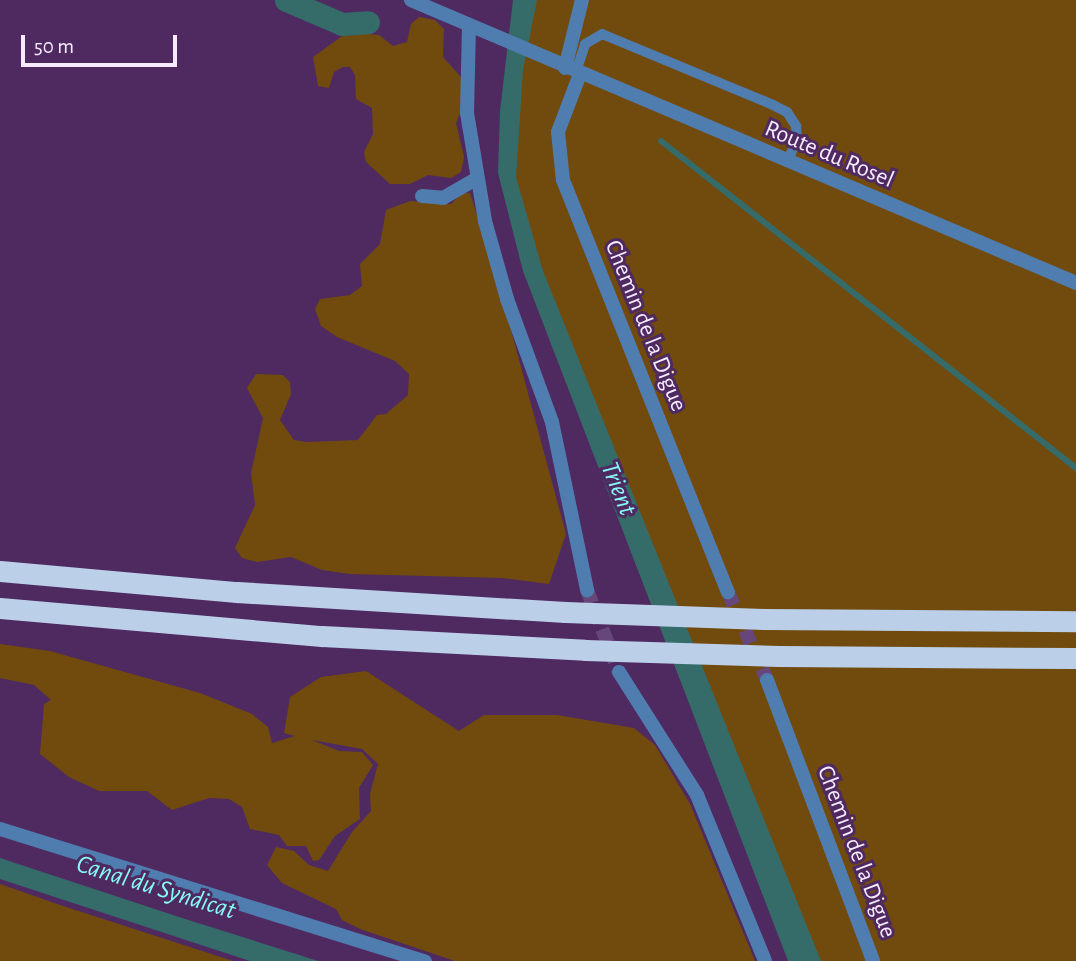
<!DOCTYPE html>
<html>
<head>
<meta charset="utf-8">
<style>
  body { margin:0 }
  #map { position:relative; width:1076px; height:961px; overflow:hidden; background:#4e2a61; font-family:"Alegreya Sans",sans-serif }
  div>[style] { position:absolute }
  .green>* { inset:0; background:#714a0e }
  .water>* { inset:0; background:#356c6a }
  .stream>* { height:6px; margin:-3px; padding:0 3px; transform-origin:3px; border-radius:3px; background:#356c6a }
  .canal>* { height:23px; margin:-11.5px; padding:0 11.5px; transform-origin:11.5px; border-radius:11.5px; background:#356c6a }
  .minor-tunnel>* { height:14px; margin-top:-7px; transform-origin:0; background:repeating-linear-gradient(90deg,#674779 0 14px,transparent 0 21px) }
  .service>* { height:10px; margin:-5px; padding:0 5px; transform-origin:5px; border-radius:5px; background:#507db0 }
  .minor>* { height:14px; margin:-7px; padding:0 7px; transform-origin:7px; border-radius:7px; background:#507db0 }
  .motorway>* { height:21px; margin:-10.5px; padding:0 10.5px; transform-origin:10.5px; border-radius:10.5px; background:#bbd0e8 }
  .motorway-bridge>* { height:21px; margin:-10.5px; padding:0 10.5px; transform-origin:10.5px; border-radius:10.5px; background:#bbd0e8 }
  span { translate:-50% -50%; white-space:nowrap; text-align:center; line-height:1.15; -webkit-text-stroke:6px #4e2a61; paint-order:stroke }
  .street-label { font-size:24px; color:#f7ebff }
  .water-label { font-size:26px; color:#86faf5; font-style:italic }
  .scale { position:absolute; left:21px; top:35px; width:156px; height:32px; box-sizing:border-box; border:4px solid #f7ebff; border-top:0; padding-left:9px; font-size:21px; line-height:24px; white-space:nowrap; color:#f7ebff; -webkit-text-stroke:5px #4e2a61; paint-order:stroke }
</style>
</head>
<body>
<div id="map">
  <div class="green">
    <i style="clip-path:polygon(526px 0,1076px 0,1076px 961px,803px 961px,546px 304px,512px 175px)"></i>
    <i style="clip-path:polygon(419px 17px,435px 20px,444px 29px,443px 57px,470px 87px,456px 123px,464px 157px,461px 172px,451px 178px,428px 175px,410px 184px,390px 184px,366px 162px,364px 152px,373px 134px,372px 108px,356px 99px,355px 75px,350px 67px,343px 67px,334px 72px,329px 88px,318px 86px,313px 57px,348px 32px,379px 35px,393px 46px,407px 42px,411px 24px)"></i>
    <i style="clip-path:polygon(462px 193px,470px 193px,498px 282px,566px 534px,549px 584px,502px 578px,349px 574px,322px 570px,291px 557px,257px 562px,242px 558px,235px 548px,255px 505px,251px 473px,263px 418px,247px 388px,256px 374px,283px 375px,290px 382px,291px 394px,280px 420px,294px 440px,307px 442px,358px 440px,377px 415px,386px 414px,408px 395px,409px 374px,395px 361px,337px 337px,321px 326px,315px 309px,320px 299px,350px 295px,362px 286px,360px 264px,380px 244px,386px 210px,410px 201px,451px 204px)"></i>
    <i style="clip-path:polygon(0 644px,50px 651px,200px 693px,252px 714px,268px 727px,272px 743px,295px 736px,284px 733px,290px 697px,321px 677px,366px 671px,459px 731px,484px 715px,557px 715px,634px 728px,655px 745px,690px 804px,755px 961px,455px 961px,360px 929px,342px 920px,336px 909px,282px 883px,267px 865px,276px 847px,294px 851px,309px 865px,328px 871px,352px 832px,371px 811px,370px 794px,378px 764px,362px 749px,312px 740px,339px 751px,362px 752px,373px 765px,359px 788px,360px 819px,335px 836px,319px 860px,313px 861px,306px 846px,287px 846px,279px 835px,250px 829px,242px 807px,229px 799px,209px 798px,172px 810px,147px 791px,99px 791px,69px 777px,40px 754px,44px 704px,51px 700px,34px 685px,0 678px)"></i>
    <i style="clip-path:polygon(0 884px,60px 905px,233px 961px,0 961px)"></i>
  </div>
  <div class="water">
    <i style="clip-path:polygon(513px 0,537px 0,523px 70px,516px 177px,543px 271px,821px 961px,788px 961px,523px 271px,498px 173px,500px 111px)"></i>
    <i style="clip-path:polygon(0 858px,179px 917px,318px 961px,250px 961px,0 879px)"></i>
  </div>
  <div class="stream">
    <i style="left:661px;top:141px;width:528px;rotate:38.24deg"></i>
  </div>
  <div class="canal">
    <i style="left:286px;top:0;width:61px;rotate:23.2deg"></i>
    <i style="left:342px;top:24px;width:26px;rotate:-4deg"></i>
  </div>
  <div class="minor-tunnel">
    <i style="left:587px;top:590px;width:88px;rotate:68.7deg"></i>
    <i style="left:728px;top:592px;width:96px;rotate:66.1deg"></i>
  </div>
  <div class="service">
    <i style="left:576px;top:72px;width:29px;rotate:-72deg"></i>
    <i style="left:585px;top:44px;width:20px;rotate:-30deg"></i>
    <i style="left:602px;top:34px;width:185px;rotate:22.5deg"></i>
    <i style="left:773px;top:105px;width:16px;rotate:27deg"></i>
    <i style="left:787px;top:112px;width:17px;rotate:57deg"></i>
    <i style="left:796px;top:126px;width:13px;rotate:86deg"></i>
    <i style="left:797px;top:139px;width:25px;rotate:113deg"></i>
  </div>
  <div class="minor">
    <i style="left:411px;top:0;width:723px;rotate:23.05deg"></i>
    <i style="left:469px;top:25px;width:88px;rotate:91.3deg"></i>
    <i style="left:467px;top:113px;width:109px;rotate:80.5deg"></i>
    <i style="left:485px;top:221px;width:81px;rotate:74.2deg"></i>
    <i style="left:507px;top:299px;width:131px;rotate:69.9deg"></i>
    <i style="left:552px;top:422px;width:172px;rotate:78.2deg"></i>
    <i style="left:565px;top:68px;width:70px;rotate:-76deg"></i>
    <i style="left:580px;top:74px;width:62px;rotate:110.8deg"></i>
    <i style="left:558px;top:132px;width:48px;rotate:84.1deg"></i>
    <i style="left:563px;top:180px;width:444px;rotate:68.2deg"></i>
    <i style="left:422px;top:196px;width:21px;rotate:5deg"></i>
    <i style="left:443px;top:198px;width:39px;rotate:-30deg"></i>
    <i style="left:619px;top:672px;width:146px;rotate:57.6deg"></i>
    <i style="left:697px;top:795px;width:179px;rotate:67.7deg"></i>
    <i style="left:767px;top:680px;width:300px;rotate:69.3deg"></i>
    <i style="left:0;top:829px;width:445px;rotate:17.3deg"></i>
  </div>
  <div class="motorway">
    <i style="left:0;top:571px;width:238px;rotate:5.1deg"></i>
    <i style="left:237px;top:592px;width:329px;rotate:3.5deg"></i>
    <i style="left:0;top:608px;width:323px;rotate:5deg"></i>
    <i style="left:322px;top:636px;width:263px;rotate:3deg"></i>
    <i style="left:764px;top:619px;width:312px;rotate:0.4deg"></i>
    <i style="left:779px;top:656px;width:297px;rotate:0.4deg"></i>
  </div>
  <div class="motorway-bridge">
    <i style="left:565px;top:612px;width:199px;rotate:2deg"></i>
    <i style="left:585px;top:650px;width:194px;rotate:1.8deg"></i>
  </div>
  <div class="street-label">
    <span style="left:829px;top:155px;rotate:23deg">Route du Rosel</span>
    <span style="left:645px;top:326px;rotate:68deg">Chemin de la Digue</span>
    <span style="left:856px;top:852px;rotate:69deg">Chemin de la Digue</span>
  </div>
  <div class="water-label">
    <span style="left:618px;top:489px;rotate:68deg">Trient</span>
    <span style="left:156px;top:888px;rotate:17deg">Canal du Syndicat</span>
  </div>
  <div class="scale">50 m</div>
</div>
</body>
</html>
